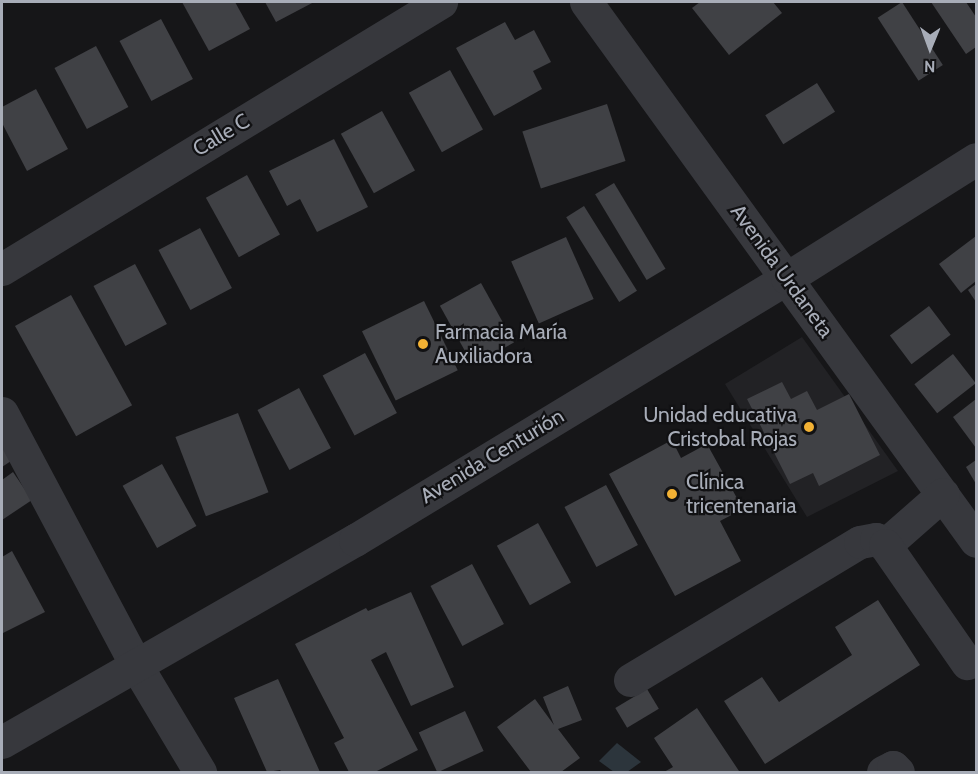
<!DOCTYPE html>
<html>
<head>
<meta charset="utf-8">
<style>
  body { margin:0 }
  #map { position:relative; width:978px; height:774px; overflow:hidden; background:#161618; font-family:Cabin,sans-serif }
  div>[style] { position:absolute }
  .built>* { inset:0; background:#222225 }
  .water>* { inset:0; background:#2c353c }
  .building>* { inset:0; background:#404145; transform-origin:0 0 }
  .minor>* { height:33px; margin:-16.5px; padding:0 16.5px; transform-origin:16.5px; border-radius:16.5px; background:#37383d }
  .dots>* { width:16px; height:16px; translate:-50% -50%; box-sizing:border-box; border:3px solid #111113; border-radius:50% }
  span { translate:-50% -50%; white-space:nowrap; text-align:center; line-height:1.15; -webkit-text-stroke:4.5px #111113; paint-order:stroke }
  .street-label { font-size:21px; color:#a8adb8 }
  .poi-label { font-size:21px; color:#a8adb8 }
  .left { translate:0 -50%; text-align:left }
  .right { translate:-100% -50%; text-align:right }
  .frame { position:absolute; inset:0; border:3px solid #a8adb8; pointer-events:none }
  .north { position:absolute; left:900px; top:18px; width:60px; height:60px; -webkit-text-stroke:4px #111113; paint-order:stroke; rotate:181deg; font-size:16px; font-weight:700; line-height:24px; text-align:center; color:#a8adb8 }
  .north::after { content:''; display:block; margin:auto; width:21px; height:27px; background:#a8adb8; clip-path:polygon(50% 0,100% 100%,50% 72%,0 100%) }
</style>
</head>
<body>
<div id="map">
  <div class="built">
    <i style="clip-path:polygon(802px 337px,898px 471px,807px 517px,725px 384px)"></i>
  </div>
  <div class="water">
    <i style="clip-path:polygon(617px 743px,641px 762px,627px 772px,614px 772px,599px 761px)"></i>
  </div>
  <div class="building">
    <i style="clip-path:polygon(182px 2px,235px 2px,250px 29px,209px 51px)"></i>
    <i style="clip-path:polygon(265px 2px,314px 2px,276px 22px)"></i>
    <i style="clip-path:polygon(700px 2px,773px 2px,782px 13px,729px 55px,692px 8px)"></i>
    <i style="left:902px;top:2px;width:75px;height:29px;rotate:57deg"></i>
    <i style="clip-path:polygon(931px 2px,966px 2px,976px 17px,976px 47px,966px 54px)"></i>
    <i style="left:161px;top:19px;width:68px;height:47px;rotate:62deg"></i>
    <i style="clip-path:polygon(505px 22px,515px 40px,534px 30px,551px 62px,533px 71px,542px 89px,494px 116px,456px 48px)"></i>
    <i style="left:96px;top:46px;width:69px;height:47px;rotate:62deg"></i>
    <i style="left:450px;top:70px;width:68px;height:47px;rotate:61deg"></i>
    <i style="left:817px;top:83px;width:34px;height:61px;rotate:58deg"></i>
    <i style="clip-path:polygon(36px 89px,68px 149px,27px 171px,2px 123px,2px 107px)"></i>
    <i style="left:607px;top:104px;width:60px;height:89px;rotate:72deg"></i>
    <i style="left:382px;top:111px;width:68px;height:47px;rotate:61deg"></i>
    <i style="clip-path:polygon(334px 139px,368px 207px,317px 232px,300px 199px,287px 206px,269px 171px)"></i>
    <i style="left:247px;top:175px;width:68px;height:47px;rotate:61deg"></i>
    <i style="left:614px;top:183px;width:100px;height:22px;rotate:59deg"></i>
    <i style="left:584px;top:206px;width:100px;height:21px;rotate:58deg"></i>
    <i style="left:200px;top:228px;width:68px;height:47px;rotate:62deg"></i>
    <i style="clip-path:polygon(976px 236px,976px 281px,961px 293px,939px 264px)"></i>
    <i style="left:566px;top:237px;width:68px;height:60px;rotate:66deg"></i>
    <i style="left:135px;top:264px;width:68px;height:47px;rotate:62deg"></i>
    <i style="left:481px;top:283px;width:68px;height:47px;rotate:61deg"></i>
    <i style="clip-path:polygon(976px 284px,976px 302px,968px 290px)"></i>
    <i style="left:71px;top:295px;width:126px;height:64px;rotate:61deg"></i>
    <i style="left:424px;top:301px;width:77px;height:69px;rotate:64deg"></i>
    <i style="left:929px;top:306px;width:36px;height:49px;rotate:53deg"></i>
    <i style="left:365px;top:353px;width:68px;height:48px;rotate:62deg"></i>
    <i style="left:953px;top:354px;width:37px;height:49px;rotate:52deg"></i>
    <i style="clip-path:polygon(782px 382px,791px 399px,807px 391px,817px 410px,849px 394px,880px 455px,819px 486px,813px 473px,790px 484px,747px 399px)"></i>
    <i style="left:299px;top:388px;width:68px;height:47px;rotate:62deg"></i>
    <i style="clip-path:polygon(976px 399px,976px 448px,953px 417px)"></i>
    <i style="left:238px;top:413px;width:85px;height:67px;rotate:69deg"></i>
    <i style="clip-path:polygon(672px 440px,681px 458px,707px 444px,743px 509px,720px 521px,741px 561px,675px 596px,609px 474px)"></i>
    <i style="clip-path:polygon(2px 441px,14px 459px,2px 467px)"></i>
    <i style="clip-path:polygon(976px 460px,976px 484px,966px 467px)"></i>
    <i style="left:162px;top:464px;width:71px;height:45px;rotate:61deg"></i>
    <i style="clip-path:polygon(13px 472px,32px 500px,2px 520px,2px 480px)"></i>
    <i style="left:606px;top:485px;width:68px;height:47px;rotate:62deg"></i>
    <i style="left:538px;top:523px;width:68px;height:47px;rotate:61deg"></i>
    <i style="clip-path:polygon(12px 551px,45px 612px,3px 633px,2px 557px)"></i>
    <i style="left:472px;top:564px;width:68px;height:47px;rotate:62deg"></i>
    <i style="clip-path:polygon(411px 592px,454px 687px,411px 706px,386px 652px,371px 660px,418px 750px,375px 772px,349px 772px,334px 743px,344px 738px,295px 644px,366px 608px,368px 611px)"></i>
    <i style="clip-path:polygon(878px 600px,920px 665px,765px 764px,724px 701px,762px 677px,779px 702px,852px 655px,835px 627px)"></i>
    <i style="clip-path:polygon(278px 679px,320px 772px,282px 772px,280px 770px,267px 772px,234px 698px)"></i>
    <i style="clip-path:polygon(568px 686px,582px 720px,558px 729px,580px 758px,561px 772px,531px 772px,497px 727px,535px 699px,554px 725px,543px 697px)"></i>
    <i style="left:647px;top:689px;width:23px;height:37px;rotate:59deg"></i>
    <i style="clip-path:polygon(697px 708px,739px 771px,737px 772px,664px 772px,673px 767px,654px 738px)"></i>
    <i style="left:465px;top:711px;width:44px;height:51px;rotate:65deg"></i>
  </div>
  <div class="minor">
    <i style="left:586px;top:2px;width:665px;rotate:54.11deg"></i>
    <i style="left:2px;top:269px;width:514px;rotate:-31.31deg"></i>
    <i style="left:2px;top:413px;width:285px;rotate:62deg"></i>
    <i style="left:136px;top:665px;width:125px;rotate:59.1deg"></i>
    <i style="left:885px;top:545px;width:77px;rotate:-41.3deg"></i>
    <i style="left:630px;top:680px;width:268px;rotate:-31deg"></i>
    <i style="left:860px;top:542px;width:16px;rotate:-11deg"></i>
    <i style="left:876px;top:539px;width:11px;rotate:34deg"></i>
    <i style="left:885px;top:545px;width:144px;rotate:55.2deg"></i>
    <i style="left:2px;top:742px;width:407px;rotate:-29.8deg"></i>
    <i style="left:355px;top:540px;width:505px;rotate:-31.24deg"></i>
    <i style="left:787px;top:278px;width:223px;rotate:-32.2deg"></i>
    <i style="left:883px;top:772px;width:11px;rotate:-27deg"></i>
    <i style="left:893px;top:767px;width:7px;rotate:45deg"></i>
  </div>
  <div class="dots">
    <i style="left:423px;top:344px;background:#f2b134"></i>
    <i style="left:809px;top:427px;background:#f2b134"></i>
    <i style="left:672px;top:494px;background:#f2b134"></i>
  </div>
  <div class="street-label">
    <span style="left:221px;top:135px;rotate:-31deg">Calle C</span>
    <span style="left:782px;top:271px;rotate:54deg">Avenida Urdaneta</span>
    <span style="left:492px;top:456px;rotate:-31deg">Avenida Centurión</span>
  </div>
  <div class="poi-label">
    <span class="left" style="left:435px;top:344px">Farmacia María<br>Auxiliadora</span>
    <span class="right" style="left:797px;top:427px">Unidad educativa<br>Cristobal Rojas</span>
    <span class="left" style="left:686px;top:494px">Clínica<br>tricentenaria</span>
  </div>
  <div class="frame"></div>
  <div class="north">N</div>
</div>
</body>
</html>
